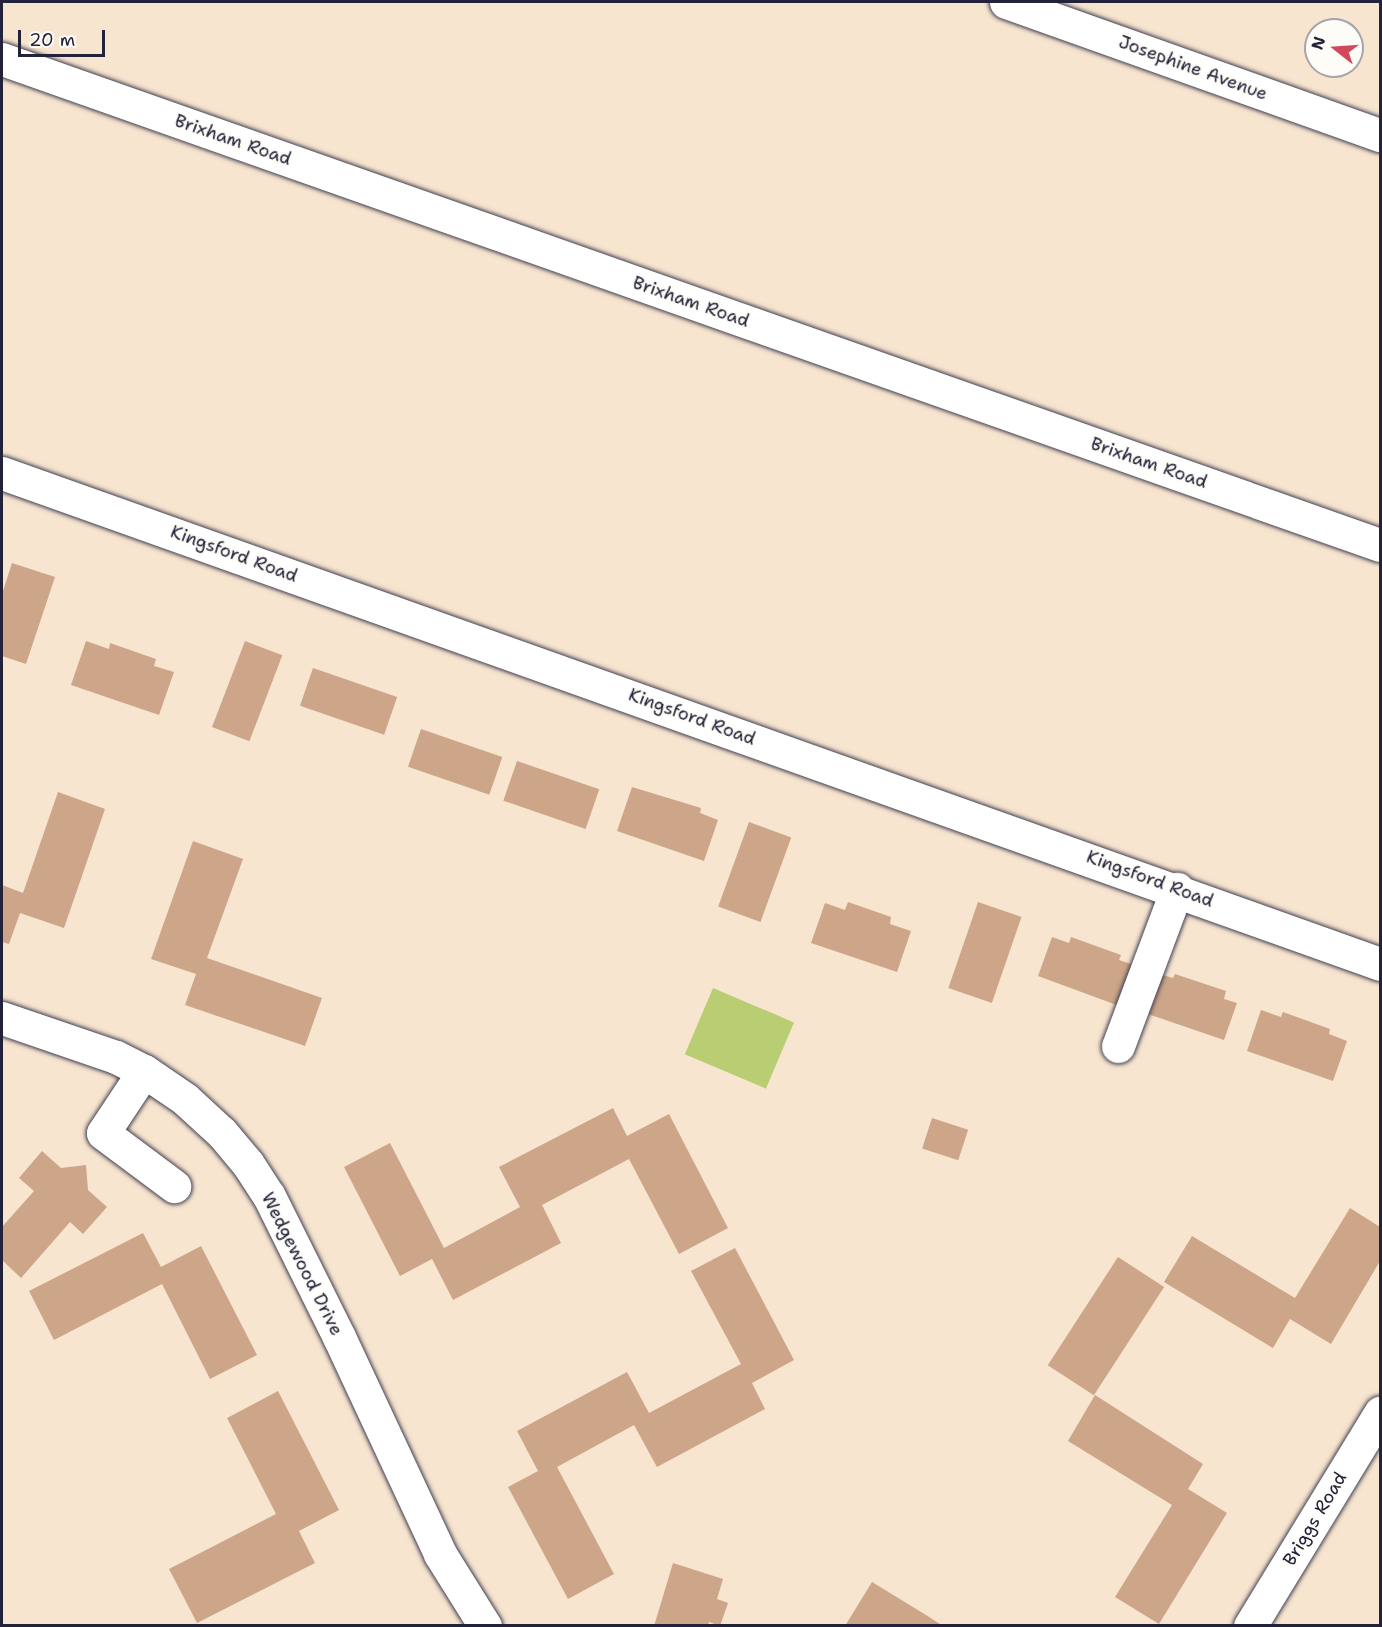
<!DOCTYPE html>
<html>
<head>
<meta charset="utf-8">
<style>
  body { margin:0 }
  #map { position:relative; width:1382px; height:1627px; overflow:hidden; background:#f7e5cf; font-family:"Shantell Sans",sans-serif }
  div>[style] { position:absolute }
  .green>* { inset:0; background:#b9ce72; transform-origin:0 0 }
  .building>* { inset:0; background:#cda689; transform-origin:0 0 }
  .roads { filter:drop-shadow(0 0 2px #423f51) drop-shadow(0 0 2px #423f51) }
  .minor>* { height:33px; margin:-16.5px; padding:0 16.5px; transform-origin:16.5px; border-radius:16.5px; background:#fff }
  span { translate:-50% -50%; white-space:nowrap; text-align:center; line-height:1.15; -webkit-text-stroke:4.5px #fdfcf7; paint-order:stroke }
  .street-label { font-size:18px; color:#22223b }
  .frame { position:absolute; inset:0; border:3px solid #22223b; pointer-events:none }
  .north { position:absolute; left:1304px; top:18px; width:60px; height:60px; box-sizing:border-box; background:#fdfcf7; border:2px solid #a5a5ac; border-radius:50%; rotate:287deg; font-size:16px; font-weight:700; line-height:24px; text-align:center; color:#22223b }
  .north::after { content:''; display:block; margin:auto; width:21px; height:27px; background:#d1495b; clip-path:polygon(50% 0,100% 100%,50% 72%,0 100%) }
  .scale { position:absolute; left:18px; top:30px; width:87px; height:27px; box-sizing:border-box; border:3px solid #22223b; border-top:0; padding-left:8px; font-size:18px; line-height:21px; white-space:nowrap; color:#22223b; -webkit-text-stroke:4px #fdfcf7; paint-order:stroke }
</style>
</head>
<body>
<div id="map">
  <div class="green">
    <i style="left:713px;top:988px;width:88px;height:72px;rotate:23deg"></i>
  </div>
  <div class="building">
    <i style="clip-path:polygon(12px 563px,55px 577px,26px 664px,2px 656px,2px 594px)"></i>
    <i style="clip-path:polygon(86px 641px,109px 649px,110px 643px,156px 659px,154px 666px,174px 672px,159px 715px,71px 685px)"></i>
    <i style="left:245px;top:641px;width:40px;height:92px;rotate:21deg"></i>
    <i style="left:313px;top:668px;width:89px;height:40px;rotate:19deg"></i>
    <i style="left:421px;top:729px;width:86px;height:40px;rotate:19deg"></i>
    <i style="left:517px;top:761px;width:87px;height:42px;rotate:19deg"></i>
    <i style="clip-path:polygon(632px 787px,701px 808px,700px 813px,718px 820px,704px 861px,617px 831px)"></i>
    <i style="clip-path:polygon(58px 792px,105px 809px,64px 928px,20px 913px,9px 944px,2px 942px,2px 885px,23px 893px)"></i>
    <i style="left:749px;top:822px;width:45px;height:90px;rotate:20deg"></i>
    <i style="clip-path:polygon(193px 841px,243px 859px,207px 958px,322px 998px,305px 1046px,185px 1005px,196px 974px,151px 959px)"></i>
    <i style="clip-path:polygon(848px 902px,891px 917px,890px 924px,911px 931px,897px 972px,811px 943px,825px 903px,845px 910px)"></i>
    <i style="left:978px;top:902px;width:46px;height:91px;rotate:19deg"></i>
    <i style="clip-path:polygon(1052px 937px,1069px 943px,1071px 937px,1121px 955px,1119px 960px,1137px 966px,1122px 1007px,1038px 976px)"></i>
    <i style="clip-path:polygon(1159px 974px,1173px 978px,1175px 974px,1226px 991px,1224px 999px,1237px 1003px,1224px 1040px,1145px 1013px)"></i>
    <i style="clip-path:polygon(1261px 1010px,1281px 1017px,1283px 1012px,1330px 1029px,1329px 1034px,1347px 1041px,1333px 1081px,1247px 1051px)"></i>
    <i style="clip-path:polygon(613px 1108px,627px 1136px,669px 1114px,728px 1228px,679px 1254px,629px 1159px,542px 1205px,561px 1243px,453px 1300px,432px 1259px,400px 1276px,344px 1167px,390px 1143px,444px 1248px,520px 1207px,499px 1167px)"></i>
    <i style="left:932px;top:1118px;width:38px;height:32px;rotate:18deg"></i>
    <i style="clip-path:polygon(42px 1151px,61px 1168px,86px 1165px,88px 1190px,107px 1207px,83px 1234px,70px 1222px,21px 1278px,2px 1260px,2px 1227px,34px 1191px,19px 1178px)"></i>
    <i style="clip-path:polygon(1350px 1208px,1380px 1227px,1380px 1261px,1331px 1344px,1290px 1319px,1273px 1348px,1164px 1282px,1192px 1236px,1295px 1298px)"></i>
    <i style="clip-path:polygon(143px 1233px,161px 1267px,201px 1246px,257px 1355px,210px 1379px,162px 1284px,54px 1340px,29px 1291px)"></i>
    <i style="clip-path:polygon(735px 1248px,794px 1360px,752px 1383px,765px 1409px,657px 1467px,634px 1425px,557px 1467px,614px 1574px,568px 1599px,508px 1487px,538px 1471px,517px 1431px,627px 1372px,649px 1413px,741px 1364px,691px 1271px)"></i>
    <i style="left:1118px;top:1257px;width:55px;height:129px;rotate:33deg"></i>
    <i style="clip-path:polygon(278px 1391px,339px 1510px,299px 1531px,315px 1563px,197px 1623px,169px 1569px,276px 1514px,227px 1418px)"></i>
    <i style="clip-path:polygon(1095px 1395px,1203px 1464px,1188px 1489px,1227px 1513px,1159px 1624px,1115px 1597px,1172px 1505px,1068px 1441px)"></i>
    <i style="clip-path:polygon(673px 1563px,723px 1579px,717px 1599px,728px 1603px,720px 1626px,709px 1622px,708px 1626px,654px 1626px)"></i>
    <i style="clip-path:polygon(872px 1582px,926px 1615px,943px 1626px,845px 1626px)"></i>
  </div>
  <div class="roads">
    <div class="minor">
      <i style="left:1006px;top:2px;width:397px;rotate:19.6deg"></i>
      <i style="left:2px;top:59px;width:1461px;rotate:19.43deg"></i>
      <i style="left:2px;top:473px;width:1463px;rotate:19.61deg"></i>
      <i style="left:2px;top:1018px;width:120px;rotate:18.9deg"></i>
      <i style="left:116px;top:1057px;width:31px;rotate:27deg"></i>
      <i style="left:144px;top:1071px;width:50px;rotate:34.3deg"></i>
      <i style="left:185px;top:1099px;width:50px;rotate:42.6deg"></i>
      <i style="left:222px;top:1133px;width:40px;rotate:50deg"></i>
      <i style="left:248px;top:1164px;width:38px;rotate:57deg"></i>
      <i style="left:269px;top:1196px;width:157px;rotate:63.6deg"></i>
      <i style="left:339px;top:1337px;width:239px;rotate:65deg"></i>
      <i style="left:440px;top:1554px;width:85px;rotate:58deg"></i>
      <i style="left:1118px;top:1046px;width:168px;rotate:-69.4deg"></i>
      <i style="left:144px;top:1071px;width:74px;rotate:123.5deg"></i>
      <i style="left:103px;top:1133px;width:89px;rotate:36.7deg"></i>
      <i style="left:1250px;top:1626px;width:250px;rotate:-58.6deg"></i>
    </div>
  </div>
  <div class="street-label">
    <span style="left:1193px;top:68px;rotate:20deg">Josephine Avenue</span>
    <span style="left:233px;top:140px;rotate:19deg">Brixham Road</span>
    <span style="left:691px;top:302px;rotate:19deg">Brixham Road</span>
    <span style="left:1149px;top:463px;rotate:19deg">Brixham Road</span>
    <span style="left:234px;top:554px;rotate:20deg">Kingsford Road</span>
    <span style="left:692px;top:717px;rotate:20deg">Kingsford Road</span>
    <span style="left:1150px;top:879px;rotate:20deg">Kingsford Road</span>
    <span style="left:302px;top:1264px;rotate:63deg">Wedgewood Drive</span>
    <span style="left:1315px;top:1519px;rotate:-59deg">Briggs Road</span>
  </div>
  <div class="frame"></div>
  <div class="north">N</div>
  <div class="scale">20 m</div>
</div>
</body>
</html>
